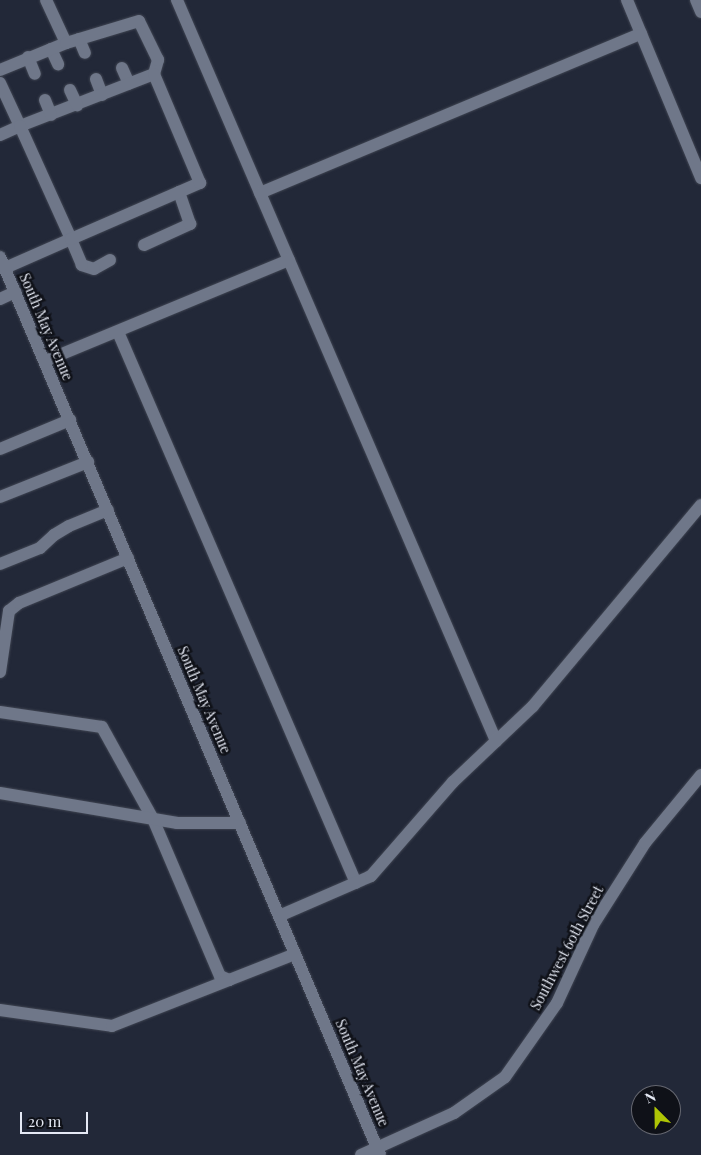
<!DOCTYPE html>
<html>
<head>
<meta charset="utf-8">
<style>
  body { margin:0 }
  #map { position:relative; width:701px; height:1155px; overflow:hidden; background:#222838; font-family:"Playfair Display",serif }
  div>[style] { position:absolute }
  .roads { filter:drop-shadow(0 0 1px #404552) drop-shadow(0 0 1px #404552) }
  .lane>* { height:12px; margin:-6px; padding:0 6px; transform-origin:6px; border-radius:6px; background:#6f7789 }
  .street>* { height:12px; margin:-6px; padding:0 6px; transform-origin:6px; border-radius:6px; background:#6f7789 }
  .secondary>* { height:12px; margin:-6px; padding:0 6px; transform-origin:6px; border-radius:6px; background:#6f7789 }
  span { translate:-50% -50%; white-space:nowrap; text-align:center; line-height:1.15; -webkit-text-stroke:5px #0f1118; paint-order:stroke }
  .street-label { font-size:14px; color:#e5e9f4 }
  .north { position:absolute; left:631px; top:1085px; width:50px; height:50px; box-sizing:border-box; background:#0f1118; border:1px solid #656770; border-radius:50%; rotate:337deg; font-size:14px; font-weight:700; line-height:20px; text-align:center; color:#e5e9f4 }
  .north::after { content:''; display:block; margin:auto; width:18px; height:22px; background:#afc505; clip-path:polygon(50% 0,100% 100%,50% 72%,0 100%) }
  .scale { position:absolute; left:20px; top:1112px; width:68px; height:22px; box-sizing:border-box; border:2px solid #e5e9f4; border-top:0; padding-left:6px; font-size:15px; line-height:18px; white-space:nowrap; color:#e5e9f4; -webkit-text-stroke:4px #0f1118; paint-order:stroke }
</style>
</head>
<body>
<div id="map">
  <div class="roads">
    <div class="lane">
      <i style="left:696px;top:0;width:13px;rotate:67deg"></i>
      <i style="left:79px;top:39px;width:15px;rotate:67deg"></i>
      <i style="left:51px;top:49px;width:17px;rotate:65deg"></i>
      <i style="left:28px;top:57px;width:18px;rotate:68deg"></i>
      <i style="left:122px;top:68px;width:17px;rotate:66deg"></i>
      <i style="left:0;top:70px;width:71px;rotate:-22.2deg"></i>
      <i style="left:66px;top:43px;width:47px;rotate:-114.9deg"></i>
      <i style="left:96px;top:79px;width:17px;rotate:69deg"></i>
      <i style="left:0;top:83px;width:47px;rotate:65.1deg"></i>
      <i style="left:20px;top:126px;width:144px;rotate:-21.2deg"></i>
      <i style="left:154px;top:74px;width:15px;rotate:-74deg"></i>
      <i style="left:158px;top:60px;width:43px;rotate:-116deg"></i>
      <i style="left:139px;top:21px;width:76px;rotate:163.2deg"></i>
      <i style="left:70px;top:90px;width:17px;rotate:65deg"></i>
      <i style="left:45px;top:100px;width:16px;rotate:68deg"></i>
      <i style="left:0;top:135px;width:22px;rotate:-24deg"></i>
      <i style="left:20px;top:126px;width:124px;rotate:65.7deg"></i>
      <i style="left:71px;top:239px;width:72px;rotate:156.3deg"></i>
      <i style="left:144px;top:245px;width:51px;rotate:-24.5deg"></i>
      <i style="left:190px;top:224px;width:34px;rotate:-109deg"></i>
      <i style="left:110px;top:260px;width:18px;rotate:151deg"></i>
      <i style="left:94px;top:269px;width:13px;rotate:-162deg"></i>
      <i style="left:82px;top:265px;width:28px;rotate:-113deg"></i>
      <i style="left:71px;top:239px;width:141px;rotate:-23.5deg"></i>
      <i style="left:200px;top:183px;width:118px;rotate:-112.9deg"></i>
      <i style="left:0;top:299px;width:17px;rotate:-25deg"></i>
      <i style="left:0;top:449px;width:76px;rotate:-22.5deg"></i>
      <i style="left:0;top:497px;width:95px;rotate:-21.7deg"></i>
      <i style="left:0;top:564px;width:43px;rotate:-21.8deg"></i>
      <i style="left:40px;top:548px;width:19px;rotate:-43deg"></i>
      <i style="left:54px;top:535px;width:17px;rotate:-31deg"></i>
      <i style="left:69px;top:526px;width:42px;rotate:-22.3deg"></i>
      <i style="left:0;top:672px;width:62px;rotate:-81.6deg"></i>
      <i style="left:9px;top:611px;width:13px;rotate:-39deg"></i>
      <i style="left:19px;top:603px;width:118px;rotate:-22.4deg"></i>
      <i style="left:0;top:712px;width:103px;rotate:8.4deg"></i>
      <i style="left:102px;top:727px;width:105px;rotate:61deg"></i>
      <i style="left:153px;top:819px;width:171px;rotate:66.9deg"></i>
      <i style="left:220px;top:976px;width:10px;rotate:24deg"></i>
      <i style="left:229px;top:980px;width:71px;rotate:-21.5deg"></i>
      <i style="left:0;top:793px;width:180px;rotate:9.6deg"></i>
      <i style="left:177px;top:823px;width:63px"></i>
      <i style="left:0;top:1010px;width:113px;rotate:8.1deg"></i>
      <i style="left:112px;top:1026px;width:126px;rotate:-21.5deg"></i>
    </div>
    <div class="street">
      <i style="left:177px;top:0;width:807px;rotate:66.71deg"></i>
      <i style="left:627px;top:0;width:193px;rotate:67.4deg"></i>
      <i style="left:260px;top:193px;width:413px;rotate:-22.7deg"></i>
      <i style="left:118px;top:332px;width:600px;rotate:66.64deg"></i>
      <i style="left:45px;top:361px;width:264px;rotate:-22.5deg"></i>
      <i style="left:279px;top:916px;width:100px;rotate:-23.5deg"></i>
      <i style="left:371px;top:876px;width:125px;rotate:-48.9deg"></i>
      <i style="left:453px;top:782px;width:110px;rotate:-43.5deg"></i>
      <i style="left:533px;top:706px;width:262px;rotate:-50.1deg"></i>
      <i style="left:361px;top:1155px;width:102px;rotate:-24.3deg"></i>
      <i style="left:454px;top:1113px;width:62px;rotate:-35.2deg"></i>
      <i style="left:505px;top:1077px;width:90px;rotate:-54.9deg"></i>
      <i style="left:557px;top:1003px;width:86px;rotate:-65.2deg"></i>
      <i style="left:593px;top:925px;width:97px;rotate:-57.6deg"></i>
      <i style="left:645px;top:843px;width:88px;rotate:-50.5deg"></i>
    </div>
    <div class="secondary">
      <i style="left:0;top:257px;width:975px;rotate:67.06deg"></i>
    </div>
  </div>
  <div class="street-label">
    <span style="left:46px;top:327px;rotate:67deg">South May Avenue</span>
    <span style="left:204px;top:700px;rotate:67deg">South May Avenue</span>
    <span style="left:567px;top:948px;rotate:-62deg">Southwest 60th Street</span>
    <span style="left:362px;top:1073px;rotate:67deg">South May Avenue</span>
  </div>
  <div class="north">N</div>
  <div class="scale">20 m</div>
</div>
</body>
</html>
